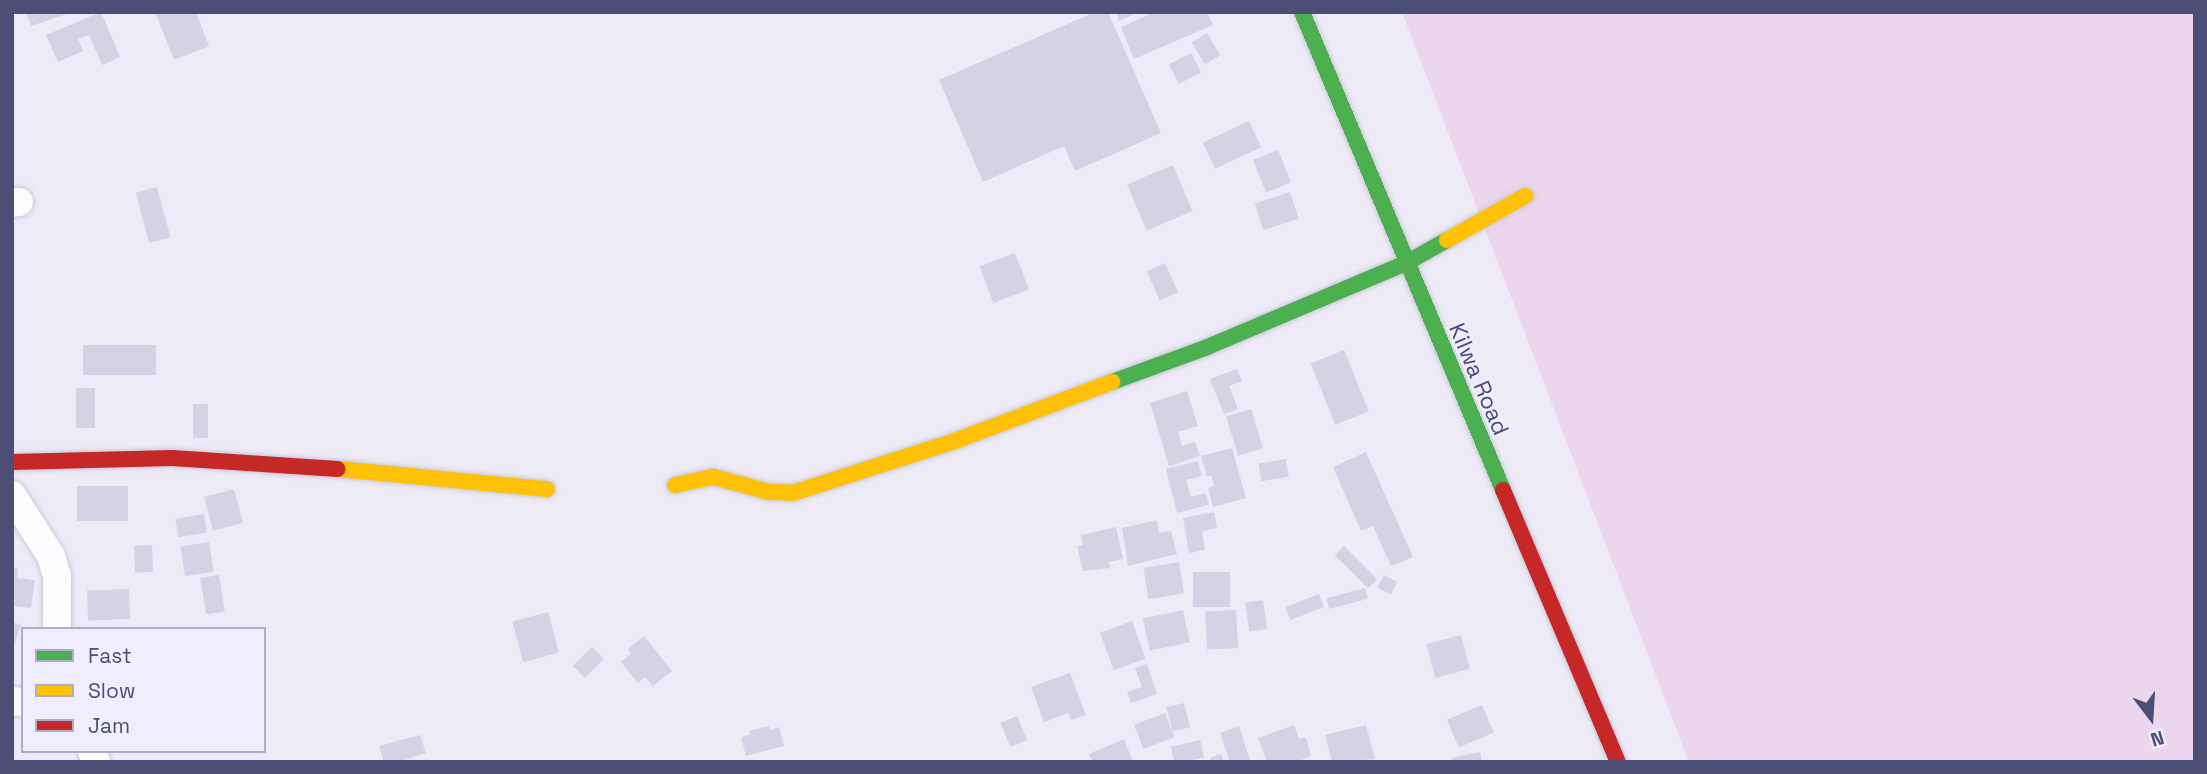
<!DOCTYPE html>
<html>
<head>
<meta charset="utf-8">
<style>
  body { margin:0 }
  #map { position:relative; width:2207px; height:774px; overflow:hidden; background:#eeebf7; font-family:"Space Grotesk",sans-serif }
  div>[style] { position:absolute }
  .green>* { inset:0; background:#ebd6ec }
  .building>* { inset:0; background:#d4d3e4; transform-origin:0 0 }
  .roads { filter:drop-shadow(0 0 2px #cac9d9) drop-shadow(0 0 2px #cac9d9) }
  .street>* { height:28px; margin:-14px; padding:0 14px; transform-origin:14px; border-radius:14px; background:#fcfcfe }
  .fast>* { height:16px; margin:-8px; padding:0 8px; transform-origin:8px; border-radius:8px; background:#4caf50 }
  .slow>* { height:16px; margin:-8px; padding:0 8px; transform-origin:8px; border-radius:8px; background:#ffc107 }
  .jam>* { height:16px; margin:-8px; padding:0 8px; transform-origin:8px; border-radius:8px; background:#c62828 }
  span { translate:-50% -50%; white-space:nowrap; text-align:center; line-height:1.15; -webkit-text-stroke:5px #f0edff; paint-order:stroke }
  .street-label { font-size:23px; color:#4b4e75 }
  .frame { position:absolute; inset:0; border:14px solid #4b4e75; pointer-events:none }
  .legend { position:absolute; left:21px; top:627px; width:245px; height:126px; box-sizing:border-box; background:#f0edff; border:2px solid #aeadc8; margin:0; padding:9px 12px; list-style:none; font-size:21px; color:#4b4e75 }
  .legend li { display:flex; align-items:center; gap:14px; height:35px }
  .legend b { width:35px; border:2px solid #aeadc8 }
  .north { position:absolute; left:2116px; top:683px; width:70px; height:70px; -webkit-text-stroke:5px #f0edff; paint-order:stroke; rotate:163deg; font-size:19px; font-weight:700; line-height:28px; text-align:center; color:#4b4e75 }
  .north::after { content:''; display:block; margin:auto; width:24px; height:32px; background:#4b4e75; clip-path:polygon(50% 0,100% 100%,50% 72%,0 100%) }
</style>
</head>
<body>
<div id="map">
  <div class="green">
    <i style="clip-path:polygon(1402px 12px,2195px 12px,2195px 762px,1689px 762px)"></i>
  </div>
  <div class="building">
    <i style="clip-path:polygon(26px 12px,70px 12px,70px 13px,31px 26px)"></i>
    <i style="clip-path:polygon(101px 12px,120px 57px,102px 65px,89px 35px,78px 39px,83px 51px,58px 62px,46px 35px)"></i>
    <i style="clip-path:polygon(155px 12px,196px 12px,209px 46px,174px 60px)"></i>
    <i style="clip-path:polygon(1095px 12px,1108px 12px,1161px 133px,1075px 171px,1064px 146px,983px 182px,939px 80px)"></i>
    <i style="clip-path:polygon(1116px 12px,1139px 12px,1119px 21px)"></i>
    <i style="clip-path:polygon(1155px 12px,1207px 12px,1213px 25px,1134px 59px,1121px 27px)"></i>
    <i style="left:1207px;top:33px;width:26px;height:18px;rotate:59deg"></i>
    <i style="left:1191px;top:53px;width:22px;height:25px;rotate:63deg"></i>
    <i style="left:1249px;top:121px;width:29px;height:51px;rotate:65deg"></i>
    <i style="left:1278px;top:150px;width:35px;height:27px;rotate:68deg"></i>
    <i style="left:1173px;top:165px;width:50px;height:50px;rotate:67deg"></i>
    <i style="left:157px;top:187px;width:52px;height:22px;rotate:75deg"></i>
    <i style="left:1290px;top:192px;width:28px;height:37px;rotate:72deg"></i>
    <i style="left:1015px;top:253px;width:39px;height:38px;rotate:69deg"></i>
    <i style="left:1165px;top:263px;width:32px;height:20px;rotate:66deg"></i>
    <i style="left:156px;top:345px;width:30px;height:73px;rotate:90deg"></i>
    <i style="left:1344px;top:350px;width:66px;height:36px;rotate:68deg"></i>
    <i style="clip-path:polygon(1237px 369px,1242px 381px,1229px 386px,1238px 409px,1224px 414px,1210px 379px)"></i>
    <i style="left:76px;top:388px;width:19px;height:40px"></i>
    <i style="clip-path:polygon(1187px 391px,1198px 426px,1178px 432px,1182px 446px,1195px 442px,1200px 456px,1169px 466px,1150px 403px)"></i>
    <i style="left:208px;top:404px;width:34px;height:15px;rotate:90deg"></i>
    <i style="left:1251px;top:409px;width:41px;height:26px;rotate:73deg"></i>
    <i style="clip-path:polygon(1232px 448px,1246px 498px,1213px 507px,1208px 488px,1214px 486px,1211px 475px,1207px 477px,1201px 456px)"></i>
    <i style="clip-path:polygon(1366px 452px,1413px 557px,1391px 566px,1373px 526px,1361px 531px,1333px 467px)"></i>
    <i style="left:1286px;top:459px;width:18px;height:28px;rotate:81deg"></i>
    <i style="clip-path:polygon(1198px 461px,1202px 476px,1186px 480px,1191px 497px,1206px 493px,1209px 505px,1177px 513px,1166px 469px)"></i>
    <i style="left:77px;top:486px;width:51px;height:35px"></i>
    <i style="left:234px;top:489px;width:35px;height:31px;rotate:75deg"></i>
    <i style="clip-path:polygon(1214px 512px,1217px 528px,1202px 531px,1205px 550px,1189px 553px,1183px 518px)"></i>
    <i style="left:204px;top:514px;width:19px;height:29px;rotate:81deg"></i>
    <i style="clip-path:polygon(1157px 520px,1159px 533px,1171px 531px,1177px 554px,1128px 566px,1122px 528px)"></i>
    <i style="clip-path:polygon(1116px 527px,1123px 559px,1109px 562px,1110px 568px,1083px 571px,1077px 546px,1083px 545px,1081px 535px)"></i>
    <i style="left:209px;top:542px;width:30px;height:29px;rotate:81deg"></i>
    <i style="left:152px;top:545px;width:27px;height:18px;rotate:88deg"></i>
    <i style="left:1344px;top:546px;width:47px;height:13px;rotate:45deg"></i>
    <i style="left:1179px;top:562px;width:32px;height:36px;rotate:81deg"></i>
    <i style="clip-path:polygon(12px 567px,18px 568px,17px 578px,35px 580px,31px 608px,12px 606px)"></i>
    <i style="left:1230px;top:572px;width:35px;height:37px;rotate:90deg"></i>
    <i style="left:219px;top:575px;width:37px;height:19px;rotate:81deg"></i>
    <i style="left:1384px;top:575px;width:15px;height:14px;rotate:28deg"></i>
    <i style="left:1365px;top:588px;width:11px;height:40px;rotate:75deg"></i>
    <i style="left:129px;top:589px;width:30px;height:42px;rotate:88deg"></i>
    <i style="left:1319px;top:594px;width:14px;height:36px;rotate:69deg"></i>
    <i style="left:1263px;top:600px;width:29px;height:18px;rotate:82deg"></i>
    <i style="left:1183px;top:610px;width:33px;height:41px;rotate:78deg"></i>
    <i style="left:1236px;top:610px;width:38px;height:31px;rotate:87deg"></i>
    <i style="left:548px;top:612px;width:42px;height:37px;rotate:75deg"></i>
    <i style="left:1132px;top:621px;width:40px;height:34px;rotate:70deg"></i>
    <i style="clip-path:polygon(12px 622px,21px 625px,13px 649px,12px 649px)"></i>
    <i style="left:1461px;top:635px;width:35px;height:36px;rotate:75deg"></i>
    <i style="clip-path:polygon(644px 636px,672px 671px,653px 686px,645px 677px,638px 683px,621px 662px,631px 654px,628px 649px)"></i>
    <i style="left:592px;top:647px;width:17px;height:27px;rotate:45deg"></i>
    <i style="clip-path:polygon(1147px 664px,1157px 694px,1131px 703px,1127px 692px,1142px 687px,1135px 668px)"></i>
    <i style="clip-path:polygon(1070px 673px,1086px 715px,1071px 720px,1068px 713px,1044px 722px,1031px 687px)"></i>
    <i style="left:1184px;top:703px;width:25px;height:18px;rotate:76deg"></i>
    <i style="left:1482px;top:705px;width:30px;height:38px;rotate:67deg"></i>
    <i style="left:1165px;top:713px;width:26px;height:33px;rotate:69deg"></i>
    <i style="left:1017px;top:716px;width:26px;height:18px;rotate:67deg"></i>
    <i style="clip-path:polygon(1294px 725px,1299px 739px,1306px 737px,1311px 756px,1296px 762px,1267px 762px,1258px 738px)"></i>
    <i style="clip-path:polygon(1366px 725px,1375px 759px,1332px 762px,1325px 735px)"></i>
    <i style="clip-path:polygon(769px 726px,770px 730px,779px 727px,784px 746px,746px 756px,741px 737px,750px 735px,749px 731px)"></i>
    <i style="clip-path:polygon(1239px 726px,1250px 760px,1230px 762px,1220px 733px)"></i>
    <i style="clip-path:polygon(420px 735px,426px 753px,398px 762px,384px 762px,379px 746px)"></i>
    <i style="clip-path:polygon(1124px 739px,1133px 762px,1093px 762px,1089px 754px)"></i>
    <i style="left:1200px;top:740px;width:18px;height:30px;rotate:77deg"></i>
    <i style="clip-path:polygon(1480px 752px,1482px 762px,1452px 762px,1451px 758px)"></i>
    <i style="clip-path:polygon(1221px 754px,1224px 762px,1211px 762px,1210px 758px)"></i>
  </div>
  <div class="roads">
    <div class="street">
      <i style="left:12px;top:203px;width:7px;rotate:-8deg"></i>
      <i style="left:12px;top:495px;width:72px;rotate:57.4deg"></i>
      <i style="left:51px;top:556px;width:21px;rotate:73deg"></i>
      <i style="left:57px;top:576px;width:53px;rotate:90deg"></i>
      <i style="left:12px;top:701px;width:11px;rotate:5deg"></i>
      <i style="left:92px;top:751px;width:12px;rotate:70deg"></i>
    </div>
    <div class="fast">
      <i style="left:1302px;top:12px;width:519px;rotate:67.19deg"></i>
      <i style="left:1112px;top:382px;width:99px;rotate:-20.1deg"></i>
      <i style="left:1205px;top:348px;width:218px;rotate:-22.9deg"></i>
      <i style="left:1406px;top:263px;width:47px;rotate:-29.3deg"></i>
    </div>
    <div class="slow">
      <i style="left:1447px;top:240px;width:90px;rotate:-29.4deg"></i>
      <i style="left:338px;top:469px;width:210px;rotate:5.5deg"></i>
      <i style="left:675px;top:485px;width:40px;rotate:-12deg"></i>
      <i style="left:714px;top:477px;width:57px;rotate:15.3deg"></i>
      <i style="left:769px;top:492px;width:24px;rotate:2deg"></i>
      <i style="left:793px;top:493px;width:170px;rotate:-17.8deg"></i>
      <i style="left:955px;top:441px;width:168px;rotate:-20.6deg"></i>
    </div>
    <div class="jam">
      <i style="left:12px;top:462px;width:160px;rotate:-1.4deg"></i>
      <i style="left:172px;top:458px;width:166px;rotate:3.8deg"></i>
      <i style="left:1503px;top:490px;width:295px;rotate:67.1deg"></i>
    </div>
  </div>
  <div class="street-label">
    <span style="left:1479px;top:379px;rotate:67deg">Kilwa Road</span>
  </div>
  <div class="frame"></div>
  <ul class="legend">
  <li><b style="height:9px;background:#4caf50"></b>Fast</li>
  <li><b style="height:9px;background:#ffc107"></b>Slow</li>
  <li><b style="height:9px;background:#c62828"></b>Jam</li>
  </ul>
  <div class="north">N</div>
</div>
</body>
</html>
